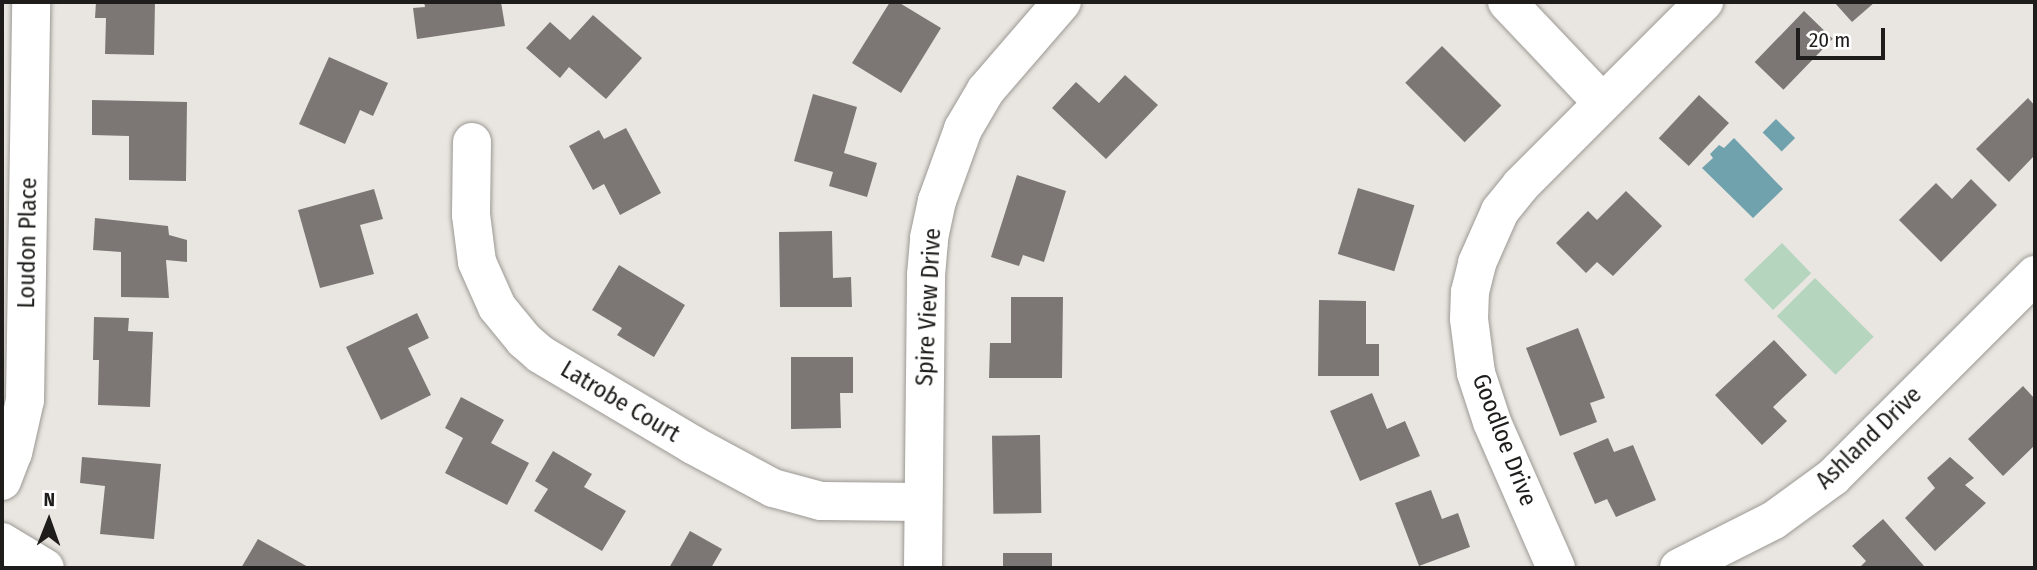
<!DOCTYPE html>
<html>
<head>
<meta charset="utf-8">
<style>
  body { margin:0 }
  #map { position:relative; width:2037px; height:570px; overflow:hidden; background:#e9e6e1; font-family:"Fira Sans Condensed",sans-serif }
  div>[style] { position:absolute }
  .green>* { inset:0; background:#b5d5be; transform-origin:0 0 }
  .water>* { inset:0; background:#6fa2ac; transform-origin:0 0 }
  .building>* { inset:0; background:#7c7774; transform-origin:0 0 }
  .roads { filter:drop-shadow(0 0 2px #9c9994) drop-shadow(0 0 2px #9c9994) }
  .minor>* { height:38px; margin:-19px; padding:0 19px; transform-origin:19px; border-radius:19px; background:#fff }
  span { translate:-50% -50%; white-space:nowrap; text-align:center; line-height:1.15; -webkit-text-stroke:6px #fff; paint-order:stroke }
  .street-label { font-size:24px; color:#1e1d1b }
  .frame { position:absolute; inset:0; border:4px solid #1e1d1b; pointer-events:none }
  .north { position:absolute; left:14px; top:486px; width:70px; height:70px; -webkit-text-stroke:5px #fff; paint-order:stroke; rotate:1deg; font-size:19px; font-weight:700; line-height:28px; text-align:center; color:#1e1d1b }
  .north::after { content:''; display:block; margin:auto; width:24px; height:32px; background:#1e1d1b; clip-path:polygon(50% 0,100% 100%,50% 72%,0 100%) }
  .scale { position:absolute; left:1796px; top:28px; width:89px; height:32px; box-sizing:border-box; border:4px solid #1e1d1b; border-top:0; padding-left:9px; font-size:21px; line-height:24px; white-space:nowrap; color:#1e1d1b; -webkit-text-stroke:5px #fff; paint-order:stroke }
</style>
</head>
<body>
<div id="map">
  <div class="green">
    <i style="left:1782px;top:243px;width:42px;height:53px;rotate:46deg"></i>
    <i style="left:1815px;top:278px;width:83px;height:54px;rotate:45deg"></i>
  </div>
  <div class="water">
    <i style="left:1776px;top:119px;width:27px;height:19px;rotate:45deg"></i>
    <i style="clip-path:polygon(1734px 138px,1783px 189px,1753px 218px,1702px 168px,1713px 158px,1710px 154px,1719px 145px,1724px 148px)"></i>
  </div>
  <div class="building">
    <i style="clip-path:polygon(96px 2px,155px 2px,154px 55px,105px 54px,106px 18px,95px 18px)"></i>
    <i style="clip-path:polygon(424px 2px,501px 2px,505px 26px,417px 39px,413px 8px,425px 7px)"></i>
    <i style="clip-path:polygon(890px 2px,898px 2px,941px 28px,901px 93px,852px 63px)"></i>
    <i style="clip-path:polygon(1834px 2px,1875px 2px,1852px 22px)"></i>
    <i style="left:1804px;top:11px;width:40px;height:71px;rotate:44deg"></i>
    <i style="clip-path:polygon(593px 15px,642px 58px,606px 99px,569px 67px,560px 78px,526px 48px,550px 22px,570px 40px)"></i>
    <i style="left:1442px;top:46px;width:84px;height:52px;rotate:45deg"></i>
    <i style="clip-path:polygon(329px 57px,388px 83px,373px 116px,360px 110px,345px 144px,299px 124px)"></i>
    <i style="clip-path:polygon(1125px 75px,1158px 105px,1106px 159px,1052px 108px,1076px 82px,1099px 103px)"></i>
    <i style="clip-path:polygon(813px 94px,857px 107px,844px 153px,877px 163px,867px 197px,829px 186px,833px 172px,794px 161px)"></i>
    <i style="left:1699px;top:95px;width:41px;height:59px;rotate:43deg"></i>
    <i style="clip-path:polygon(2028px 98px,2035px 106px,2035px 155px,2009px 182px,1976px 149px)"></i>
    <i style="clip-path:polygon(92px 100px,187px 102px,186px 181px,129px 180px,129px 136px,92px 135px)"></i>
    <i style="clip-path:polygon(626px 128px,661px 193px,620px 215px,604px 184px,593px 190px,569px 146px,599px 130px,604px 139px)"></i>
    <i style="clip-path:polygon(1017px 175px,1066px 191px,1044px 262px,1023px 255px,1019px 266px,991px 257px)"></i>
    <i style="clip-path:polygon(1971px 179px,1997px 205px,1941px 262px,1899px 220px,1936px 183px,1952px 199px)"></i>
    <i style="left:1358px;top:188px;width:59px;height:69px;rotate:17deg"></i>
    <i style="clip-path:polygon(374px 189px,383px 219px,360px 225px,374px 274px,320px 288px,298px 210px)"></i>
    <i style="clip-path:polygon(1626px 191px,1662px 226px,1613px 276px,1597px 262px,1586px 273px,1556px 243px,1588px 211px,1597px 220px)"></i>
    <i style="clip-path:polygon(95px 218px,168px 226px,169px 235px,187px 240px,187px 262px,166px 260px,169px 298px,121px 297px,121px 252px,93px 250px)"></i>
    <i style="clip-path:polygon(832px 231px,833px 278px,851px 277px,852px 307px,780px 307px,779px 232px)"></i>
    <i style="clip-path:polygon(619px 265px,685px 305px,654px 357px,617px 335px,622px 328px,592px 310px)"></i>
    <i style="clip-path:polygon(1011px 297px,1063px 297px,1062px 378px,989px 378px,990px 343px,1011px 343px)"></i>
    <i style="clip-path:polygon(1319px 300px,1366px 301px,1366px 344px,1379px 344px,1379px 376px,1318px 376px)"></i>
    <i style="clip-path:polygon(417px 313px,429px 338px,408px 348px,431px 395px,381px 420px,346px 347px)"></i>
    <i style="clip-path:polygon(94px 317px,129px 318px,128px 331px,153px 332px,150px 407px,98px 405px,99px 360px,93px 360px)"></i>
    <i style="clip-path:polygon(1578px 328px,1605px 398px,1590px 403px,1597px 422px,1560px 436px,1526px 348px)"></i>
    <i style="clip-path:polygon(1774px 340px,1807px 375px,1773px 407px,1787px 421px,1762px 445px,1715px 395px)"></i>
    <i style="clip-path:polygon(791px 357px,853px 357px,853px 393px,840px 393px,841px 428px,791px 429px)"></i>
    <i style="clip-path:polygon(2023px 386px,2035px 399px,2035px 445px,2003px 476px,1968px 439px)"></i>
    <i style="clip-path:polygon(1372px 393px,1387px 429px,1405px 421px,1420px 456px,1360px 481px,1330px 411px)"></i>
    <i style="clip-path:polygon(461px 397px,504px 420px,491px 443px,529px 463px,507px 505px,445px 473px,463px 438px,445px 428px)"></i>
    <i style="left:1040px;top:435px;width:78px;height:48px;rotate:89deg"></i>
    <i style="clip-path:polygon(1608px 438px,1614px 452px,1633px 445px,1656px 500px,1616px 517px,1607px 499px,1595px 504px,1573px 453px)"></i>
    <i style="clip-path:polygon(553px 451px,592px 474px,584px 487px,626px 511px,602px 551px,534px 511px,548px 489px,535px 481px)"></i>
    <i style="clip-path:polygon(82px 457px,161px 464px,154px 539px,100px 534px,105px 486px,80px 483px)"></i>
    <i style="clip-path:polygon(1950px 457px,1974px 478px,1965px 485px,1986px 503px,1935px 551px,1905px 518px,1935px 488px,1927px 478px)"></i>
    <i style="clip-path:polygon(1431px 490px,1442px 519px,1458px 513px,1470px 547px,1419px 566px,1395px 503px)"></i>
    <i style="clip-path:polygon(1883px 519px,1924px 566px,1922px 568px,1859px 568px,1866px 561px,1852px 546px)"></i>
    <i style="clip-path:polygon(690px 531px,722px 549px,711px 568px,669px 568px)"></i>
    <i style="clip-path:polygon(258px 539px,310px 568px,241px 568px)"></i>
    <i style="left:1003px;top:553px;width:49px;height:15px"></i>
  </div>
  <div class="roads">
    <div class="minor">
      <i style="left:1507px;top:2px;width:138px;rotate:46.5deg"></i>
      <i style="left:472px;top:142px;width:73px;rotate:90.8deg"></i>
      <i style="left:471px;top:215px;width:47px;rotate:82.7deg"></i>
      <i style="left:477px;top:262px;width:49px;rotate:66deg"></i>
      <i style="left:497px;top:307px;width:43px;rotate:50.7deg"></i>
      <i style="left:524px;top:340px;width:21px;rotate:41deg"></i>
      <i style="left:540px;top:354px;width:178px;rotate:30.7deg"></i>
      <i style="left:693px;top:445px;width:91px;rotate:28.3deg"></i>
      <i style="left:773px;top:488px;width:50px;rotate:15.2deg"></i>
      <i style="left:821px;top:501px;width:102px;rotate:0.6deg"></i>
      <i style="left:2px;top:481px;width:30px;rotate:-69deg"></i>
      <i style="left:13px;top:453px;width:54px;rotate:-77.2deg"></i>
      <i style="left:25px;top:400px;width:398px;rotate:-89.1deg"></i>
      <i style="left:2px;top:542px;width:50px;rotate:31.2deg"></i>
      <i style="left:923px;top:568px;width:293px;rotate:-89.4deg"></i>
      <i style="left:926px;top:275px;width:37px;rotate:-85deg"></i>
      <i style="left:929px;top:238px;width:38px;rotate:-78deg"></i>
      <i style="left:937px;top:201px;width:77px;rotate:-70.1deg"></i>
      <i style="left:963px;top:129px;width:45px;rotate:-59.5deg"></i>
      <i style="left:986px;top:90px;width:116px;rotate:-49.2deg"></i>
      <i style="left:1556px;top:568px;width:159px;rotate:-113.7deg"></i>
      <i style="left:1492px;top:422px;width:52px;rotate:-108.1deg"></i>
      <i style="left:1476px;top:373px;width:54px;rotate:-97.4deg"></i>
      <i style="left:1469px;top:319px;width:27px;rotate:-88deg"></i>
      <i style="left:1470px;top:292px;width:30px;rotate:-76deg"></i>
      <i style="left:1477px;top:263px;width:57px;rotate:-66.1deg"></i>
      <i style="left:1500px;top:211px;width:33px;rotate:-51deg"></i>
      <i style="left:1521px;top:185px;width:259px;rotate:-45deg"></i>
      <i style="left:1679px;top:568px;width:106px;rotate:-26.8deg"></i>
      <i style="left:1774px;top:520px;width:73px;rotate:-36.1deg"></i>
      <i style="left:1833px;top:477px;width:286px;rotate:-45deg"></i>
    </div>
  </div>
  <div class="street-label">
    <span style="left:28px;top:243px;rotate:-89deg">Loudon Place</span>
    <span style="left:929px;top:307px;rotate:-87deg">Spire View Drive</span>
    <span style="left:620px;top:402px;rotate:31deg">Latrobe Court</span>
    <span style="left:1869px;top:438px;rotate:-44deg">Ashland Drive</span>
    <span style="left:1504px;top:440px;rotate:69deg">Goodloe Drive</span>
  </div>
  <div class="frame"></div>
  <div class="north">N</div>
  <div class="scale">20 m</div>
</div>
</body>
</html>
